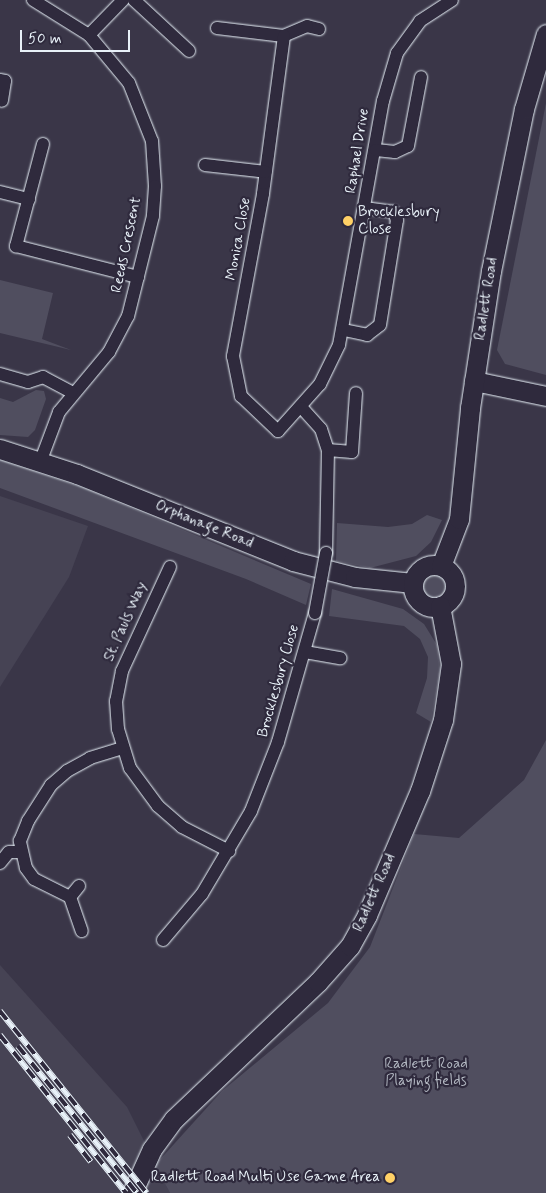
<!DOCTYPE html>
<html>
<head>
<meta charset="utf-8">
<style>
  body { margin:0 }
  #map { position:relative; width:546px; height:1193px; overflow:hidden; background:#3a3648; font-family:Mynerve,sans-serif }
  div>[style] { position:absolute }
  .built>* { inset:0; background:#464354 }
  .green>* { inset:0; background:#504e5f }
  .round { border-radius:50% }
  .roads { filter:drop-shadow(0 0 1px #e8f1f8) drop-shadow(0 0 1px #e8f1f8) }
  .street>* { height:12px; margin:-6px; padding:0 6px; transform-origin:6px; border-radius:6px; background:#2f2a3d }
  .secondary>* { height:19px; margin:-9.5px; padding:0 9.5px; transform-origin:9.5px; border-radius:9.5px; background:#2f2a3d }
  .secondary>.ring { margin:-9.5px; padding:0; box-sizing:content-box; background:none; border:19px solid #2f2a3d; border-radius:50% }
  .rail>* { height:5.5px; margin-top:-2.75px; transform-origin:0; background:repeating-linear-gradient(90deg,#2f2a3d 0 11px,#e8f1f8 0 22px); box-sizing:border-box; border-block:1px solid #e8f1f8 }
  .bridges { filter:drop-shadow(0 0 1px #e8f1f8) drop-shadow(0 0 1px #e8f1f8) }
  .street-bridge>* { height:12px; margin:-6px; padding:0 6px; transform-origin:6px; border-radius:6px; background:#2f2a3d }
  .dots>* { width:14px; height:14px; translate:-50% -50%; box-sizing:border-box; border:2px solid #2f2a3d; border-radius:50% }
  span { translate:-50% -50%; white-space:nowrap; text-align:center; line-height:1.15; -webkit-text-stroke:4.5px #2f2a3d; paint-order:stroke }
  .street-label { font-size:15px; color:#e8f1f8 }
  .poi-label { font-size:15px; color:#e8f1f8 }
  .left { translate:0 -50%; text-align:left }
  .right { translate:-100% -50%; text-align:right }
  .park-label { font-size:15px; color:#b3b8c2 }
  .scale { position:absolute; left:20px; top:30px; width:110px; height:22px; box-sizing:border-box; border:2px solid #e8f1f8; border-top:0; padding-left:6px; font-size:15px; line-height:18px; white-space:nowrap; color:#e8f1f8; -webkit-text-stroke:4px #2f2a3d; paint-order:stroke }
</style>
</head>
<body>
<div id="map">
  <div class="built">
    <i style="clip-path:polygon(0 496px,88px 526px,69px 577px,0 687px)"></i>
    <i style="clip-path:polygon(0 965px,127px 1107px,170px 1193px,0 1193px)"></i>
  </div>
  <div class="green">
    <i style="clip-path:polygon(546px 103px,546px 375px,505px 364px,497px 350px)"></i>
    <i style="clip-path:polygon(0 280px,53px 293px,42px 339px,71px 350px,0 333px)"></i>
    <i style="clip-path:polygon(36px 390px,44px 391px,46px 399px,35px 430px,28px 437px,0 435px,0 398px,13px 402px)"></i>
    <i style="clip-path:polygon(0 460px,84px 488px,311px 584px,306px 605px,246px 579px,0 488px)"></i>
    <i style="clip-path:polygon(427px 515px,442px 520px,431px 542px,416px 556px,370px 568px,336px 561px,337px 523px,388px 527px,412px 524px)"></i>
    <i class="round" style="left:423px;top:575px;width:24px;height:24px"></i>
    <i style="clip-path:polygon(332px 589px,403px 609px,424px 624px,437px 645px,440px 670px,431px 722px,416px 713px,427px 678px,428px 657px,420px 639px,404px 626px,329px 616px)"></i>
    <i style="clip-path:polygon(546px 740px,546px 1193px,170px 1193px,155px 1165px,222px 1091px,328px 1003px,370px 947px,414px 834px,459px 838px,524px 780px)"></i>
  </div>
  <div class="roads">
    <div class="street">
      <i style="left:33px;top:0;width:66px;rotate:32deg"></i>
      <i style="left:89px;top:35px;width:62px;rotate:50.2deg"></i>
      <i style="left:129px;top:83px;width:62px;rotate:68.4deg"></i>
      <i style="left:152px;top:141px;width:45px;rotate:86.2deg"></i>
      <i style="left:155px;top:186px;width:30px;rotate:94deg"></i>
      <i style="left:153px;top:216px;width:103px;rotate:104deg"></i>
      <i style="left:128px;top:316px;width:41px;rotate:117.8deg"></i>
      <i style="left:109px;top:352px;width:78px;rotate:129.8deg"></i>
      <i style="left:59px;top:412px;width:51px;rotate:110.6deg"></i>
      <i style="left:134px;top:0;width:75px;rotate:42.8deg"></i>
      <i style="left:217px;top:28px;width:67px;rotate:6.8deg"></i>
      <i style="left:319px;top:29px;width:12px;rotate:-166deg"></i>
      <i style="left:307px;top:26px;width:25px;rotate:157deg"></i>
      <i style="left:284px;top:36px;width:159px;rotate:97.6deg"></i>
      <i style="left:263px;top:194px;width:165px;rotate:100.5deg"></i>
      <i style="left:233px;top:356px;width:41px;rotate:78.7deg"></i>
      <i style="left:241px;top:396px;width:51px;rotate:43.4deg"></i>
      <i style="left:278px;top:431px;width:63px;rotate:-48.2deg"></i>
      <i style="left:320px;top:384px;width:43px;rotate:-64deg"></i>
      <i style="left:339px;top:345px;width:248px;rotate:-79.8deg"></i>
      <i style="left:383px;top:101px;width:50px;rotate:-73.7deg"></i>
      <i style="left:397px;top:53px;width:39px;rotate:-54deg"></i>
      <i style="left:420px;top:21px;width:38px;rotate:-33deg"></i>
      <i style="left:89px;top:35px;width:49px;rotate:-45.8deg"></i>
      <i style="left:0;top:80px;width:5px;rotate:11deg"></i>
      <i style="left:5px;top:81px;width:20px;rotate:99deg"></i>
      <i style="left:43px;top:144px;width:106px;rotate:104.8deg"></i>
      <i style="left:16px;top:246px;width:126px;rotate:14.3deg"></i>
      <i style="left:376px;top:150px;width:19px;rotate:6deg"></i>
      <i style="left:395px;top:152px;width:14px;rotate:-25deg"></i>
      <i style="left:408px;top:146px;width:70px;rotate:-79.3deg"></i>
      <i style="left:205px;top:165px;width:61px;rotate:6.5deg"></i>
      <i style="left:0;top:192px;width:30px;rotate:14deg"></i>
      <i style="left:344px;top:330px;width:24px;rotate:12deg"></i>
      <i style="left:367px;top:335px;width:16px;rotate:-38deg"></i>
      <i style="left:380px;top:325px;width:106px;rotate:-80.8deg"></i>
      <i style="left:397px;top:220px;width:9px;rotate:-111deg"></i>
      <i style="left:394px;top:212px;width:28px;rotate:-172deg"></i>
      <i style="left:0;top:374px;width:29px;rotate:16deg"></i>
      <i style="left:28px;top:382px;width:16px;rotate:-18deg"></i>
      <i style="left:43px;top:377px;width:32px;rotate:28deg"></i>
      <i style="left:302px;top:408px;width:28px;rotate:48deg"></i>
      <i style="left:321px;top:429px;width:22px;rotate:72deg"></i>
      <i style="left:328px;top:450px;width:103px;rotate:91.1deg"></i>
      <i style="left:328px;top:450px;width:24px;rotate:5deg"></i>
      <i style="left:352px;top:452px;width:59px;rotate:-86.1deg"></i>
      <i style="left:170px;top:567px;width:115px;rotate:114.8deg"></i>
      <i style="left:122px;top:671px;width:31px;rotate:101deg"></i>
      <i style="left:116px;top:701px;width:28px;rotate:86deg"></i>
      <i style="left:118px;top:729px;width:41px;rotate:72.9deg"></i>
      <i style="left:130px;top:768px;width:47px;rotate:53.6deg"></i>
      <i style="left:158px;top:806px;width:32px;rotate:41deg"></i>
      <i style="left:182px;top:827px;width:53px;rotate:27.1deg"></i>
      <i style="left:305px;top:652px;width:36px;rotate:10deg"></i>
      <i style="left:0;top:863px;width:14px;rotate:-51deg"></i>
      <i style="left:9px;top:852px;width:12px"></i>
      <i style="left:79px;top:886px;width:14px;rotate:129deg"></i>
      <i style="left:70px;top:897px;width:36px;rotate:71deg"></i>
      <i style="left:70px;top:897px;width:40px;rotate:-153.4deg"></i>
      <i style="left:34px;top:879px;width:14px;rotate:-126deg"></i>
      <i style="left:26px;top:868px;width:28px;rotate:-103deg"></i>
      <i style="left:20px;top:841px;width:22px;rotate:-68deg"></i>
      <i style="left:28px;top:821px;width:43px;rotate:-57.4deg"></i>
      <i style="left:51px;top:785px;width:21px;rotate:-41deg"></i>
      <i style="left:67px;top:771px;width:26px;rotate:-29deg"></i>
      <i style="left:90px;top:758px;width:34px;rotate:-17deg"></i>
      <i style="left:163px;top:940px;width:60px;rotate:-49.7deg"></i>
      <i style="left:202px;top:894px;width:96px;rotate:-59.4deg"></i>
      <i style="left:251px;top:811px;width:74px;rotate:-68.6deg"></i>
      <i style="left:278px;top:742px;width:134px;rotate:-74deg"></i>
    </div>
    <div class="secondary">
      <i style="left:474px;top:381px;width:74px;rotate:11.8deg"></i>
      <i style="left:0;top:449px;width:81px;rotate:18deg"></i>
      <i style="left:77px;top:474px;width:233px;rotate:21.9deg"></i>
      <i style="left:293px;top:561px;width:64px;rotate:14.5deg"></i>
      <i style="left:355px;top:577px;width:58px;rotate:5.9deg"></i>
      <i class="ring" style="left:413px;top:565px;width:23px;height:23px"></i>
      <i style="left:441px;top:566px;width:50px;rotate:-69deg"></i>
      <i style="left:459px;top:519px;width:112px;rotate:-84.3deg"></i>
      <i style="left:470px;top:408px;width:139px;rotate:-81.3deg"></i>
      <i style="left:491px;top:271px;width:165px;rotate:-78.5deg"></i>
      <i style="left:524px;top:109px;width:78px;rotate:-73.7deg"></i>
      <i style="left:132px;top:1193px;width:48px;rotate:-65.6deg"></i>
      <i style="left:152px;top:1149px;width:37px;rotate:-54deg"></i>
      <i style="left:174px;top:1119px;width:199px;rotate:-43.6deg"></i>
      <i style="left:318px;top:982px;width:48px;rotate:-48.4deg"></i>
      <i style="left:350px;top:946px;width:35px;rotate:-61deg"></i>
      <i style="left:367px;top:915px;width:135px;rotate:-66.9deg"></i>
      <i style="left:420px;top:791px;width:75px;rotate:-72.1deg"></i>
      <i style="left:443px;top:720px;width:57px;rotate:-81.9deg"></i>
      <i style="left:451px;top:664px;width:59px;rotate:-100.7deg"></i>
    </div>
  </div>
  <div class="rail">
    <i style="left:0;top:1011px;width:234px;rotate:51.1deg"></i>
    <i style="left:0;top:1035px;width:202px;rotate:51.4deg"></i>
    <i style="left:18px;top:1046px;width:189px;rotate:51deg"></i>
    <i style="left:70px;top:1135px;width:34px;rotate:52deg"></i>
  </div>
  <div class="bridges">
    <div class="street-bridge">
      <i style="left:315px;top:613px;width:61px;rotate:-79.6deg"></i>
    </div>
  </div>
  <div class="dots">
    <i style="left:348px;top:221px;background:#ffd166"></i>
    <i style="left:390px;top:1178px;background:#ffd166"></i>
  </div>
  <div class="street-label">
    <span style="left:358px;top:151px;rotate:-81deg">Raphael Drive</span>
    <span style="left:239px;top:239px;rotate:-80deg">Monica Close</span>
    <span style="left:127px;top:245px;rotate:-78deg">Reeds Crescent</span>
    <span style="left:487px;top:299px;rotate:-81deg">Radlett Road</span>
    <span style="left:204px;top:525px;rotate:22deg">Orphanage Road</span>
    <span style="left:126px;top:622px;rotate:-66deg">St. Pauls Way</span>
    <span style="left:279px;top:681px;rotate:-74deg">Brocklesbury Close</span>
    <span style="left:375px;top:893px;rotate:-66deg">Radlett Road</span>
  </div>
  <div class="poi-label">
    <span class="left" style="left:358px;top:221px">Brocklesbury<br>Close</span>
    <span class="right" style="left:380px;top:1178px">Radlett Road Multi Use Game Area</span>
  </div>
  <div class="park-label">
    <span style="left:426px;top:1073px">Radlett Road<br>Playing fields</span>
  </div>
  <div class="scale">50 m</div>
</div>
</body>
</html>
